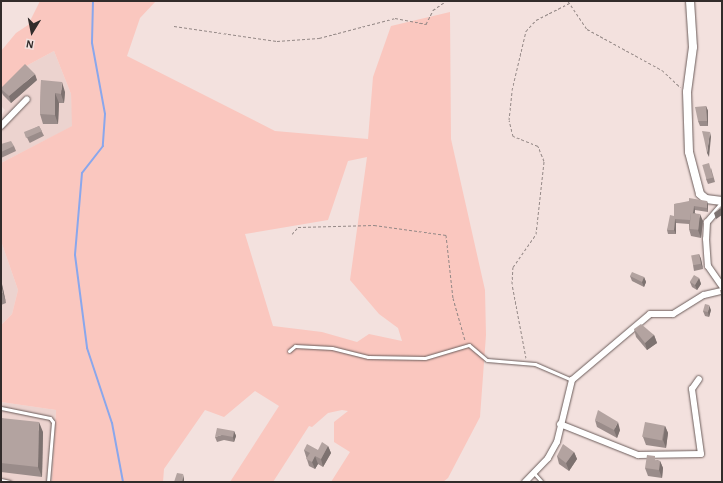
<!DOCTYPE html>
<html>
<head>
<meta charset="utf-8">
<style>
  body { margin:0 }
  #map { position:relative; width:723px; height:483px; overflow:hidden; background:#f3e1de; font-family:"Alegreya Sans",sans-serif }
  div>[style] { position:absolute }
  .built>* { inset:0; background:#ecd3cf }
  .green>* { inset:0; background:#fac7bf }
  .stream>* { height:2px; margin:-1px; padding:0 1px; transform-origin:1px; border-radius:1px; background:#8aa7ec }
  .path>* { height:1px; margin-top:-0.5px; transform-origin:0; background:repeating-linear-gradient(90deg,#948886 0 3px,transparent 0 5px) }
  .roads { filter:drop-shadow(0 0 1px #6b5c5a) drop-shadow(0 0 1px #6b5c5a) }
  .lane>* { height:3px; margin:-1.5px; padding:0 1.5px; transform-origin:1.5px; border-radius:1.5px; background:#fff }
  .street>* { height:6px; margin:-3px; padding:0 3px; transform-origin:3px; border-radius:3px; background:#fff }
  .secondary>* { height:8px; margin:-4px; padding:0 4px; transform-origin:4px; border-radius:4px; background:#fff }
  .wall>* { inset:0; background:#9a8c8a; transform-origin:0 0 }
  .shaded-wall>* { inset:0; background:#7d7270 }
  .building>* { inset:0; background:#b3a3a0; transform-origin:0 0 }
  span { translate:-50% -50%; white-space:nowrap; text-align:center; line-height:1.15; -webkit-text-stroke:4px #f3e1de; paint-order:stroke }
  .frame { position:absolute; inset:0; border:2px solid #322c2b; pointer-events:none }
  .north { position:absolute; left:12px; top:12px; width:40px; height:40px; -webkit-text-stroke:3px #f3e1de; paint-order:stroke; rotate:190deg; font-size:11px; font-weight:700; line-height:16px; text-align:center; color:#322c2b }
  .north::after { content:''; display:block; margin:auto; width:14px; height:18px; background:#322c2b; clip-path:polygon(50% 0,100% 100%,50% 72%,0 100%) }
</style>
</head>
<body>
<div id="map">
  <div class="built">
    <i style="clip-path:polygon(54px 51px,71px 94px,73px 126px,1px 163px,1px 116px,5px 110px,1px 106px,1px 89px,28px 65px)"></i>
    <i style="clip-path:polygon(1px 241px,18px 290px,12px 314px,1px 325px)"></i>
    <i style="clip-path:polygon(1px 402px,56px 410px,52px 482px,1px 482px)"></i>
  </div>
  <div class="green">
    <i style="clip-path:polygon(evenodd,40px 1px,156px 1px,140px 18px,127px 56px,275px 131px,368px 139px,373px 77px,391px 26px,450px 12px,451px 139px,485px 290px,486px 335px,480px 417px,448px 478px,443px 482px,331px 482px,350px 452px,334px 442px,334px 422px,348px 411px,342px 410px,328px 413px,312px 427px,309px 426px,273px 482px,230px 482px,279px 406px,255px 391px,224px 417px,205px 410px,164px 469px,163px 482px,52px 482px,56px 410px,1px 402px,1px 325px,12px 314px,18px 290px,1px 241px,1px 163px,72px 126px,71px 94px,54px 51px,28px 65px,1px 89px,1px 51px,16px 33px,28px 25px,40px 1px,367px 157px,350px 280px,379px 314px,398px 328px,402px 341px,369px 334px,357px 342px,322px 332px,273px 326px,245px 234px,328px 220px,348px 161px,367px 157px)"></i>
  </div>
  <div class="stream">
    <i style="left:93px;top:1px;width:42px;rotate:91.4deg"></i>
    <i style="left:92px;top:43px;width:72px;rotate:79.6deg"></i>
    <i style="left:105px;top:114px;width:32px;rotate:94deg"></i>
    <i style="left:103px;top:146px;width:34px;rotate:128deg"></i>
    <i style="left:82px;top:173px;width:82px;rotate:94.9deg"></i>
    <i style="left:75px;top:255px;width:94px;rotate:82.6deg"></i>
    <i style="left:87px;top:348px;width:79px;rotate:71.6deg"></i>
    <i style="left:112px;top:423px;width:60px;rotate:79.4deg"></i>
  </div>
  <div class="path">
    <i style="left:568px;top:1px;width:34px;rotate:56deg"></i>
    <i style="left:587px;top:29px;width:85px;rotate:28.7deg"></i>
    <i style="left:662px;top:70px;width:25px;rotate:43deg"></i>
    <i style="left:174px;top:26px;width:104px;rotate:8.3deg"></i>
    <i style="left:277px;top:41px;width:42px;rotate:-4.1deg"></i>
    <i style="left:319px;top:38px;width:79px;rotate:-14.7deg"></i>
    <i style="left:395px;top:18px;width:32px;rotate:11deg"></i>
    <i style="left:426px;top:24px;width:16px;rotate:-63deg"></i>
    <i style="left:433px;top:10px;width:16px;rotate:-35deg"></i>
    <i style="left:292px;top:234px;width:9px;rotate:-49deg"></i>
    <i style="left:298px;top:227px;width:76px;rotate:-1.5deg"></i>
    <i style="left:374px;top:225px;width:73px;rotate:7.9deg"></i>
    <i style="left:446px;top:235px;width:63px;rotate:83.7deg"></i>
    <i style="left:453px;top:298px;width:44px;rotate:74.1deg"></i>
    <i style="left:526px;top:358px;width:75px;rotate:-100.7deg"></i>
    <i style="left:512px;top:284px;width:17px;rotate:-87deg"></i>
    <i style="left:513px;top:267px;width:40px;rotate:-55.1deg"></i>
    <i style="left:536px;top:234px;width:73px;rotate:-83.7deg"></i>
    <i style="left:544px;top:161px;width:16px;rotate:-112deg"></i>
    <i style="left:538px;top:146px;width:27px;rotate:-158deg"></i>
    <i style="left:513px;top:136px;width:16px;rotate:-104deg"></i>
    <i style="left:509px;top:120px;width:30px;rotate:-84deg"></i>
    <i style="left:512px;top:90px;width:61px;rotate:-76.7deg"></i>
    <i style="left:526px;top:31px;width:15px;rotate:-48deg"></i>
    <i style="left:536px;top:20px;width:37px;rotate:-27deg"></i>
  </div>
  <div class="roads">
    <div class="lane">
      <i style="left:289px;top:351px;width:8px;rotate:-40deg"></i>
      <i style="left:295px;top:346px;width:37px;rotate:3deg"></i>
      <i style="left:332px;top:348px;width:37px;rotate:14deg"></i>
      <i style="left:368px;top:357px;width:57px;rotate:1deg"></i>
      <i style="left:425px;top:358px;width:46px;rotate:-16.5deg"></i>
      <i style="left:469px;top:345px;width:23px;rotate:40deg"></i>
      <i style="left:487px;top:360px;width:48px;rotate:4.8deg"></i>
      <i style="left:535px;top:364px;width:40px;rotate:23.4deg"></i>
      <i style="left:1px;top:408px;width:50px;rotate:11.5deg"></i>
      <i style="left:50px;top:418px;width:5px;rotate:53deg"></i>
      <i style="left:53px;top:422px;width:60px;rotate:94.8deg"></i>
      <i style="left:533px;top:472px;width:13px;rotate:48deg"></i>
      <i style="left:1px;top:480px;width:9px;rotate:13deg"></i>
    </div>
    <div class="street">
      <i style="left:1px;top:126px;width:37px;rotate:-46deg"></i>
      <i style="left:722px;top:205px;width:23px;rotate:131deg"></i>
      <i style="left:707px;top:222px;width:17px;rotate:93deg"></i>
      <i style="left:706px;top:239px;width:27px;rotate:86deg"></i>
      <i style="left:708px;top:266px;width:24px;rotate:55deg"></i>
      <i style="left:560px;top:424px;width:84px;rotate:21.7deg"></i>
      <i style="left:638px;top:455px;width:63px;rotate:-0.9deg"></i>
      <i style="left:701px;top:454px;width:66px;rotate:-97.9deg"></i>
      <i style="left:692px;top:389px;width:12px;rotate:-55deg"></i>
      <i style="left:525px;top:482px;width:33px;rotate:-46deg"></i>
      <i style="left:548px;top:458px;width:18px;rotate:-61deg"></i>
      <i style="left:557px;top:442px;width:64px;rotate:-76.4deg"></i>
      <i style="left:572px;top:380px;width:102px;rotate:-40.2deg"></i>
      <i style="left:650px;top:314px;width:23px"></i>
      <i style="left:673px;top:314px;width:36px;rotate:-32deg"></i>
      <i style="left:704px;top:295px;width:18px;rotate:-13deg"></i>
    </div>
    <div class="secondary">
      <i style="left:690px;top:1px;width:46px;rotate:86.3deg"></i>
      <i style="left:693px;top:47px;width:45px;rotate:97.6deg"></i>
      <i style="left:687px;top:92px;width:60px;rotate:88.1deg"></i>
      <i style="left:689px;top:152px;width:43px;rotate:75.3deg"></i>
      <i style="left:700px;top:194px;width:8px;rotate:40deg"></i>
      <i style="left:706px;top:199px;width:16px;rotate:7deg"></i>
    </div>
  </div>
  <div class="wall">
    <i style="clip-path:polygon(37px 80px,11px 103px,3px 95px,1px 91px,1px 88px)"></i>
    <i style="clip-path:polygon(41px 80px,65px 92px,64px 103px,59px 103px,58px 124px,43px 124px,40px 114px)"></i>
    <i style="clip-path:polygon(706px 106px,708px 111px,708px 126px,700px 126px,698px 121px)"></i>
    <i style="left:39px;top:126px;width:11px;height:16px;rotate:63deg"></i>
    <i style="clip-path:polygon(1px 144px,14px 146px,16px 151px,1px 158px)"></i>
    <i style="clip-path:polygon(711px 168px,715px 182px,708px 184px,706px 179px)"></i>
    <i style="clip-path:polygon(707px 201px,708px 205px,708px 212px,695px 210px,695px 213px,703px 221px,701px 238px,691px 236px,689px 229px,689px 224px,676px 223px,676px 234px,668px 234px,667px 230px,674px 216px,674px 204px)"></i>
    <i style="clip-path:polygon(699px 254px,701px 259px,703px 269px,694px 271px,693px 265px)"></i>
    <i style="clip-path:polygon(630px 276px,644px 277px,646px 282px,644px 287px,632px 281px)"></i>
    <i style="clip-path:polygon(699px 278px,701px 284px,697px 290px,692px 287px,690px 282px)"></i>
    <i style="clip-path:polygon(1px 281px,6px 303px,1px 305px)"></i>
    <i style="clip-path:polygon(711px 310px,709px 317px,705px 316px,703px 311px)"></i>
    <i style="clip-path:polygon(634px 329px,654px 335px,657px 343px,647px 350px,636px 337px)"></i>
    <i style="clip-path:polygon(1px 418px,43px 432px,42px 477px,1px 472px)"></i>
    <i style="clip-path:polygon(595px 420px,620px 430px,617px 438px,597px 427px)"></i>
    <i style="clip-path:polygon(665px 426px,668px 433px,666px 448px,646px 445px,643px 437px)"></i>
    <i style="clip-path:polygon(234px 431px,236px 436px,234px 442px,224px 440px,217px 442px,215px 437px)"></i>
    <i style="clip-path:polygon(328px 446px,331px 453px,323px 467px,318px 464px,315px 469px,309px 466px,304px 450px,318px 450px)"></i>
    <i style="clip-path:polygon(574px 452px,577px 459px,569px 471px,559px 464px,557px 456px)"></i>
    <i style="clip-path:polygon(657px 460px,660px 461px,663px 468px,662px 478px,648px 476px,645px 468px)"></i>
  </div>
  <div class="shaded-wall">
    <i style="clip-path:polygon(35px 74px,37px 80px,11px 103px,9px 96px)"></i>
    <i style="clip-path:polygon(62px 82px,65px 92px,64px 103px,61px 94px)"></i>
    <i style="clip-path:polygon(55px 93px,59px 103px,58px 124px,55px 115px)"></i>
    <i style="clip-path:polygon(706px 106px,708px 111px,708px 126px,707px 121px)"></i>
    <i style="clip-path:polygon(710px 132px,711px 137px,709px 157px,707px 153px)"></i>
    <i style="clip-path:polygon(707px 201px,708px 205px,708px 212px,707px 208px)"></i>
    <i style="clip-path:polygon(694px 206px,695px 210px,693px 224px,692px 220px)"></i>
    <i style="clip-path:polygon(722px 207px,722px 215px,716px 219px,714px 213px)"></i>
    <i style="clip-path:polygon(700px 214px,703px 221px,701px 238px,698px 230px)"></i>
    <i style="clip-path:polygon(675px 219px,676px 223px,676px 234px,674px 230px)"></i>
    <i style="clip-path:polygon(699px 254px,701px 259px,703px 269px,701px 264px)"></i>
    <i style="clip-path:polygon(644px 277px,646px 282px,644px 287px,642px 282px)"></i>
    <i style="clip-path:polygon(699px 278px,701px 284px,697px 290px,695px 285px)"></i>
    <i style="clip-path:polygon(1px 281px,2px 284px,6px 303px,3px 293px,1px 285px)"></i>
    <i style="clip-path:polygon(709px 305px,711px 310px,709px 317px,708px 312px)"></i>
    <i style="clip-path:polygon(654px 335px,657px 343px,647px 350px,645px 343px)"></i>
    <i style="clip-path:polygon(39px 422px,43px 432px,42px 477px,38px 467px)"></i>
    <i style="clip-path:polygon(618px 422px,620px 430px,617px 438px,614px 430px)"></i>
    <i style="clip-path:polygon(665px 426px,668px 433px,666px 448px,663px 440px)"></i>
    <i style="clip-path:polygon(234px 431px,236px 436px,234px 442px,233px 437px)"></i>
    <i style="clip-path:polygon(328px 446px,331px 453px,323px 467px,321px 459px)"></i>
    <i style="clip-path:polygon(574px 452px,577px 459px,569px 471px,566px 463px)"></i>
    <i style="clip-path:polygon(315px 456px,318px 464px,315px 469px,312px 462px)"></i>
    <i style="clip-path:polygon(660px 461px,663px 468px,662px 478px,659px 470px)"></i>
    <i style="clip-path:polygon(183px 474px,184px 479px,184px 482px,182px 482px)"></i>
  </div>
  <div class="building">
    <i style="clip-path:polygon(25px 64px,35px 74px,9px 96px,1px 89px,1px 88px)"></i>
    <i style="clip-path:polygon(41px 80px,62px 82px,61px 94px,55px 93px,55px 115px,40px 114px)"></i>
    <i style="clip-path:polygon(706px 106px,707px 121px,698px 121px,695px 107px)"></i>
    <i style="clip-path:polygon(39px 126px,42px 131px,26px 138px,24px 132px)"></i>
    <i style="clip-path:polygon(702px 131px,710px 132px,707px 153px,704px 139px)"></i>
    <i style="clip-path:polygon(11px 141px,14px 146px,1px 152px,1px 144px)"></i>
    <i style="left:709px;top:163px;width:15px;height:7px;rotate:74deg"></i>
    <i style="clip-path:polygon(689px 198px,707px 201px,707px 208px,694px 206px,693px 213px,691px 213px,690px 220px,675px 219px,674px 230px,667px 230px,670px 215px,674px 216px,674px 204px,689px 201px)"></i>
    <i style="clip-path:polygon(722px 205px,722px 207px,714px 213px)"></i>
    <i style="left:691px;top:213px;width:9px;height:16px;rotate:6deg"></i>
    <i style="left:699px;top:254px;width:10px;height:8px;rotate:79deg"></i>
    <i style="clip-path:polygon(632px 272px,644px 277px,642px 282px,630px 276px)"></i>
    <i style="left:694px;top:275px;width:6px;height:8px;rotate:31deg"></i>
    <i style="clip-path:polygon(1px 285px,3px 293px,1px 293px)"></i>
    <i style="clip-path:polygon(720px 290px,722px 290px,722px 299px)"></i>
    <i style="clip-path:polygon(705px 304px,709px 305px,708px 312px,703px 311px)"></i>
    <i style="clip-path:polygon(641px 324px,654px 335px,645px 343px,634px 329px)"></i>
    <i style="clip-path:polygon(598px 410px,618px 422px,614px 430px,595px 420px)"></i>
    <i style="clip-path:polygon(1px 418px,39px 422px,38px 467px,1px 463px)"></i>
    <i style="left:645px;top:422px;width:20px;height:15px;rotate:11deg"></i>
    <i style="clip-path:polygon(217px 428px,234px 431px,233px 437px,222px 435px,215px 437px)"></i>
    <i style="clip-path:polygon(322px 442px,328px 446px,321px 459px,315px 456px,312px 462px,306px 459px,310px 453px,304px 450px,307px 444px,318px 450px)"></i>
    <i style="clip-path:polygon(563px 444px,574px 452px,566px 463px,557px 456px)"></i>
    <i style="clip-path:polygon(647px 455px,655px 456px,655px 460px,660px 461px,659px 470px,645px 468px)"></i>
    <i style="clip-path:polygon(177px 473px,183px 474px,182px 482px,174px 482px)"></i>
  </div>
  <div class="frame"></div>
  <div class="north">N</div>
</div>
</body>
</html>
